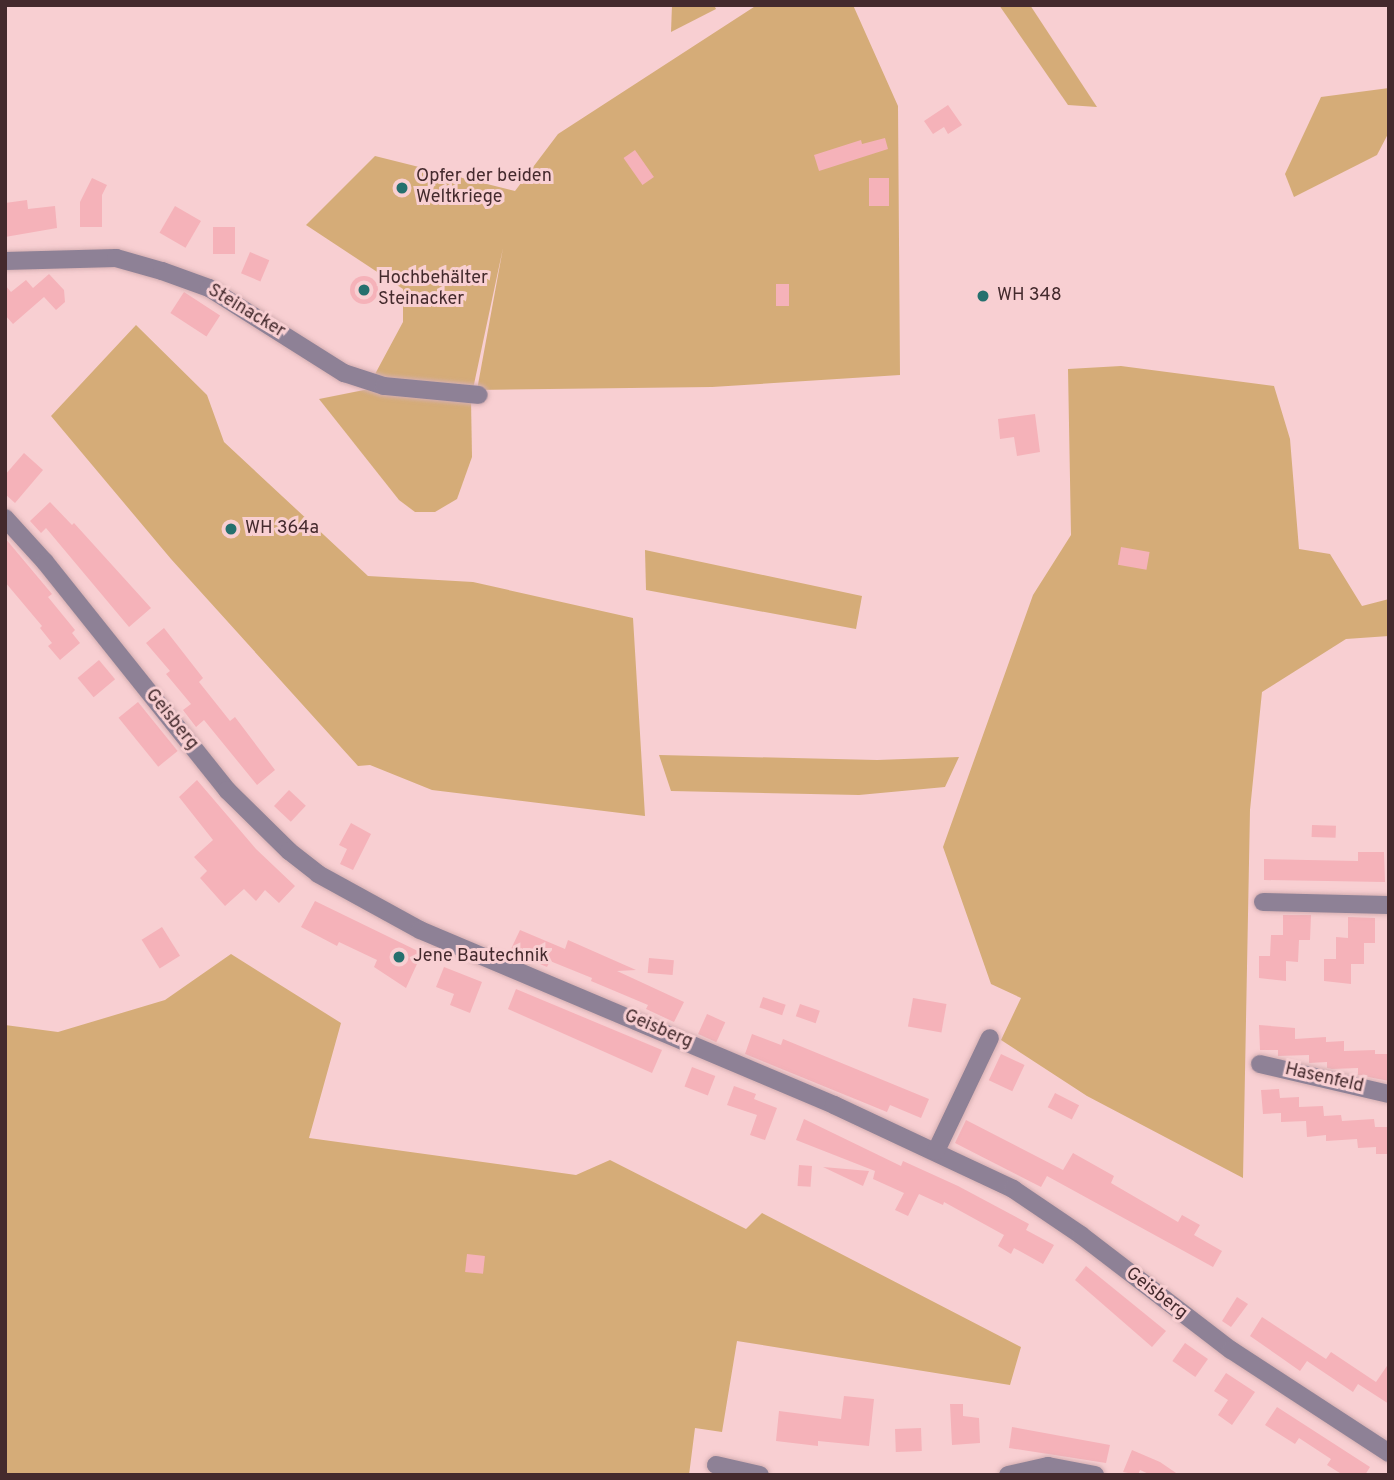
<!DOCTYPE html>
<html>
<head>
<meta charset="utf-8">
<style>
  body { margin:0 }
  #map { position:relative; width:1394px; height:1480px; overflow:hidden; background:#f8cfd2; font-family:Overpass,sans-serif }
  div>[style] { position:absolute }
  .green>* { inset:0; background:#d5ac78 }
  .building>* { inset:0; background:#f5b2b9; transform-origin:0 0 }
  .round { border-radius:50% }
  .roads { filter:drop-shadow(0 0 2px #d4aeb1) drop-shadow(0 0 2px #d4aeb1) }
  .minor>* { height:18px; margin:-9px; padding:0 9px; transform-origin:9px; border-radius:9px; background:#8e8196 }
  .dots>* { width:19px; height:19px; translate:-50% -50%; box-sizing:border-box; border:4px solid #f8cfd2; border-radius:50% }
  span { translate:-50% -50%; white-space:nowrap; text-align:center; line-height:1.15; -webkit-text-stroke:6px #f8cfd2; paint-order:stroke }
  .poi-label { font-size:18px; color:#442a2d }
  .left { translate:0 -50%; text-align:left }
  .street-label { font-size:18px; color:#442a2d }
  .frame { position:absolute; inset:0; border:7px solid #442a2d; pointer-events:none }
</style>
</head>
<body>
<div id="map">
  <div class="green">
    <i style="clip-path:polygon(672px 5px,714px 5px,716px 9px,671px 32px)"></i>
    <i style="clip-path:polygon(757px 5px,853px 5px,898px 106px,900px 375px,712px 387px,477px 390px,503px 248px,473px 389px,374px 376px,403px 322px,403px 289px,306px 225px,375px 156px,515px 191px,558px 134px)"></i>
    <i style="clip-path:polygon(999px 5px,1030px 5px,1097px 107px,1068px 105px)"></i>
    <i style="clip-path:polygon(1389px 88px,1389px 132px,1377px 155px,1294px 197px,1285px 174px,1321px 97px)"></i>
    <i style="clip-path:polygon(136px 325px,207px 395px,224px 442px,368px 576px,473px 582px,633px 618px,645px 816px,432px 790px,370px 765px,358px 766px,171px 559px,51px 416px)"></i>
    <i style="clip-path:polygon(1121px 366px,1274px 386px,1290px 439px,1299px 549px,1330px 554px,1362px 606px,1389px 599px,1389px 636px,1346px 639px,1262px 692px,1250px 810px,1243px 1178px,1087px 1096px,1001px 1040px,1021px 998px,991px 984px,943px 847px,1033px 595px,1071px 535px,1068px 369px)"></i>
    <i style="clip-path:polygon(369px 389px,471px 400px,472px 457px,457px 499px,435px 512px,415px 512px,399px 500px,319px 399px)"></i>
    <i style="clip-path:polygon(645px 550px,862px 596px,856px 629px,646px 590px)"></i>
    <i style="clip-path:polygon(659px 755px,877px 760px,959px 757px,945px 787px,859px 795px,671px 791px)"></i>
    <i style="clip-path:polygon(231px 954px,341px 1023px,309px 1138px,576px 1175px,610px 1160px,746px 1229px,762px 1213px,1021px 1347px,1010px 1385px,737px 1341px,722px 1432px,695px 1428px,689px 1475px,5px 1475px,5px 1025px,58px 1032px,165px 1000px)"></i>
  </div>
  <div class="building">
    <i style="clip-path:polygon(948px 105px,962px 125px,948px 134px,944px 127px,933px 134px,924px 121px)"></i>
    <i style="clip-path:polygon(885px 138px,888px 149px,819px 171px,814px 155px,861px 140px,862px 144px)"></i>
    <i style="left:635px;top:150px;width:33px;height:14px;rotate:55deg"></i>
    <i style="clip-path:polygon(92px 178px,107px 185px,102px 195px,102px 227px,80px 227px,80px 202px)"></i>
    <i style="left:869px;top:178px;width:20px;height:28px"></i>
    <i style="clip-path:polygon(27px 200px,28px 209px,55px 206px,57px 228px,5px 237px,5px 203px)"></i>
    <i style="left:175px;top:206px;width:30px;height:31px;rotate:30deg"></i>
    <i style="left:213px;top:227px;width:22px;height:27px"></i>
    <i style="left:250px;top:252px;width:21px;height:23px;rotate:23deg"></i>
    <i style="clip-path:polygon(49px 274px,64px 290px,65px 302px,56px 310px,44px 297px,13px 324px,5px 315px,5px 285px,11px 292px,26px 280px,33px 288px)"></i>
    <i class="round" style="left:350px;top:276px;width:28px;height:28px"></i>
    <i style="left:776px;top:284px;width:13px;height:22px"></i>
    <i style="left:184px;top:292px;width:43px;height:25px;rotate:33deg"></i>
    <i style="clip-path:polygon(1035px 414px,1040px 452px,1017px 456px,1014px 437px,1000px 439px,998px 419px)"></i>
    <i style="clip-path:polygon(24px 453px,43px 470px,15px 503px,5px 494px,5px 475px)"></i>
    <i style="clip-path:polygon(50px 502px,72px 525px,74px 523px,151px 608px,129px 627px,46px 528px,41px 533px,30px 521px)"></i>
    <i style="clip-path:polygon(5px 538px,52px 594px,48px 597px,75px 630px,72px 633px,80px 643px,60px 660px,48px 646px,52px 643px,40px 628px,42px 626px,5px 582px)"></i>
    <i style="left:1121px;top:547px;width:29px;height:18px;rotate:10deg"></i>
    <i style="clip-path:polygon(164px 628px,203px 678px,199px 682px,230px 721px,235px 717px,275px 770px,257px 785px,204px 720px,196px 727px,183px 710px,191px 704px,166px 674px,170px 671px,146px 643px)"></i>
    <i style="left:99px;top:660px;width:25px;height:28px;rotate:50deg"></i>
    <i style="left:138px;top:702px;width:63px;height:25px;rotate:51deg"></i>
    <i style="clip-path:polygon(197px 780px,256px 849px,295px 886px,279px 903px,265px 890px,256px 901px,244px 889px,225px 906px,200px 878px,207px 871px,194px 857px,213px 840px,179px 797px)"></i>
    <i style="left:289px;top:790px;width:23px;height:22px;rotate:43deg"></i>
    <i style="clip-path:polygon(351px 823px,371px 834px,353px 870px,340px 864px,347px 849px,339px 845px)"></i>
    <i style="left:1312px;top:825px;width:24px;height:12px;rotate:2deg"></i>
    <i style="clip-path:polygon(1358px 852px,1384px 852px,1385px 882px,1264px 880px,1264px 859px,1358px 861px)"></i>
    <i style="clip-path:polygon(315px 901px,422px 953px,406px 988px,374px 967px,377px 960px,339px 942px,337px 946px,301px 927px)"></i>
    <i style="clip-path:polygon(1283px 915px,1311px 915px,1310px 940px,1299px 940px,1298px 962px,1286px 961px,1286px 981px,1259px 978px,1259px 956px,1270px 956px,1271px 935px,1283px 935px)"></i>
    <i style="clip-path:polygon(1348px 917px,1375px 918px,1375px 943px,1364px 943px,1364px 964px,1351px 964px,1351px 984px,1324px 981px,1324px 959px,1336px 959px,1336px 937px,1348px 938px)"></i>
    <i style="left:162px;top:927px;width:34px;height:24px;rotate:58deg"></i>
    <i style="clip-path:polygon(520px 930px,565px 949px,568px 940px,636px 970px,617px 971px,684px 1002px,674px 1022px,646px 1009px,648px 1005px,591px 981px,592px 978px,550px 961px,547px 967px,510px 951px)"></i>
    <i style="left:649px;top:958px;width:25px;height:15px;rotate:5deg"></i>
    <i style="clip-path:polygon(444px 967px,482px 982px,470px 1013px,450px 1005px,454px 994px,436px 987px)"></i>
    <i style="clip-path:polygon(516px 989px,662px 1050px,652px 1073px,508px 1009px)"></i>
    <i style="left:763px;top:997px;width:24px;height:11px;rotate:19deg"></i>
    <i style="left:913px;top:998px;width:34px;height:29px;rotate:10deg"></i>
    <i style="left:800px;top:1004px;width:21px;height:13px;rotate:19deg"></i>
    <i style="left:707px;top:1014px;width:20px;height:22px;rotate:24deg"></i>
    <i style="clip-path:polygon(1259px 1025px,1295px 1028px,1295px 1039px,1326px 1037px,1326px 1042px,1344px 1041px,1344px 1051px,1375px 1050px,1375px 1054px,1389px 1054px,1389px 1081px,1358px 1075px,1358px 1068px,1332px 1069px,1327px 1068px,1327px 1062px,1309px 1063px,1309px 1055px,1278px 1056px,1278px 1050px,1260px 1050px)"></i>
    <i style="clip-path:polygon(752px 1034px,781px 1045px,783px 1039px,929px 1099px,921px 1118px,890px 1105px,887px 1112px,745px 1054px)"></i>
    <i style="left:1001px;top:1054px;width:26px;height:29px;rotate:25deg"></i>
    <i style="left:692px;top:1067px;width:25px;height:21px;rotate:21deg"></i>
    <i style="clip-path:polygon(734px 1086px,756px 1094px,754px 1099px,777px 1108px,765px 1140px,750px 1135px,757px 1115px,727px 1105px)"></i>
    <i style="clip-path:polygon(1279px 1089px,1280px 1098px,1299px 1097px,1299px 1107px,1323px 1106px,1324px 1116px,1341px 1115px,1342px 1121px,1374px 1119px,1375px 1127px,1389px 1127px,1389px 1154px,1376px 1154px,1376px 1147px,1358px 1148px,1357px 1139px,1326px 1141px,1326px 1135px,1307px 1137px,1306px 1121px,1281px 1122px,1281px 1113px,1263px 1114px,1261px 1090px)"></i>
    <i style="left:1055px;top:1093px;width:27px;height:16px;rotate:27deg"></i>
    <i style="clip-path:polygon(804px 1119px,901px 1166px,903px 1161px,958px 1186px,1029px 1224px,1026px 1230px,1054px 1245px,1043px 1264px,1014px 1248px,1011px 1254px,998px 1246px,1004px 1235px,944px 1202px,943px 1205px,919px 1194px,908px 1216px,895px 1210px,904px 1193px,873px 1179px,875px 1171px,796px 1140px)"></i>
    <i style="clip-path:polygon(966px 1120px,1063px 1170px,1073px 1153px,1114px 1176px,1111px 1183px,1178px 1222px,1182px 1215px,1200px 1225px,1194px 1235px,1222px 1251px,1213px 1267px,1047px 1176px,1041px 1187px,955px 1143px)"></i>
    <i style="left:799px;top:1165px;width:13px;height:21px;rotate:4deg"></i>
    <i style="clip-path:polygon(823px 1167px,869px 1171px,863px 1186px)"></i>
    <i style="left:467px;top:1254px;width:18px;height:18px;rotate:6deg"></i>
    <i style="clip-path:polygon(1086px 1266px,1166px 1331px,1152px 1347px,1075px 1280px)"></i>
    <i style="clip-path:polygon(1237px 1297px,1248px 1304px,1231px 1327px,1222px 1321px)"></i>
    <i style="clip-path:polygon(1262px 1317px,1326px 1359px,1331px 1352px,1376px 1382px,1389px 1363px,1389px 1404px,1358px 1384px,1353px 1392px,1307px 1361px,1300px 1371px,1283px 1359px,1250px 1336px)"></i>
    <i style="left:1185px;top:1343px;width:28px;height:22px;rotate:35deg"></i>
    <i style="clip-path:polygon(1226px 1373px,1255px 1392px,1232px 1425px,1218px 1415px,1228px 1400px,1214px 1391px)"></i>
    <i style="clip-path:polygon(844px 1396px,874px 1399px,869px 1446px,818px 1441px,818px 1446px,776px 1441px,779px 1411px,841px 1419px)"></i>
    <i style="clip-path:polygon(950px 1404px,963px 1404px,963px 1416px,979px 1418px,980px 1443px,952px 1445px)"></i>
    <i style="clip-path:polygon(1277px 1407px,1370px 1467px,1365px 1475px,1343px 1475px,1327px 1465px,1331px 1459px,1299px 1438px,1295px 1444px,1265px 1425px)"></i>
    <i style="clip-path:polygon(1012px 1427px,1110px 1445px,1106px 1463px,1009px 1448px)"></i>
    <i style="left:921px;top:1428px;width:23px;height:26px;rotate:88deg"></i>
    <i style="clip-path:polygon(1132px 1450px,1160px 1462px,1179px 1475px,1151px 1475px,1140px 1470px,1138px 1475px,1123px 1472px)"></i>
  </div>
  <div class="roads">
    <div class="minor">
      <i style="left:5px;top:261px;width:111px;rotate:-1.5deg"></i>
      <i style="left:116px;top:258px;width:48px;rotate:15.8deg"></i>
      <i style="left:162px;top:271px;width:50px;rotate:19.9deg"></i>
      <i style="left:209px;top:288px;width:160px;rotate:32.2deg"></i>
      <i style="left:344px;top:373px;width:42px;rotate:18deg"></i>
      <i style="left:384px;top:386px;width:95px;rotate:5.4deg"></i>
      <i style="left:5px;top:518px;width:59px;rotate:47.7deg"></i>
      <i style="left:45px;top:562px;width:292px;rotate:51.4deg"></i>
      <i style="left:227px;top:790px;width:87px;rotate:44.5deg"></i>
      <i style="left:289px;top:851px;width:37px;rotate:38deg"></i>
      <i style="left:318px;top:874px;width:116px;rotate:28.8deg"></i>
      <i style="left:420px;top:930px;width:449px;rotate:22.9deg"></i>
      <i style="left:834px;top:1105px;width:198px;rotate:25.1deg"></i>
      <i style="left:1013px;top:1189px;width:82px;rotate:34.1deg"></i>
      <i style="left:1081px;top:1235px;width:189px;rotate:37.5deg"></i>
      <i style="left:1231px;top:1350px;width:189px;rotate:33.1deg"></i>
      <i style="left:1263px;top:902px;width:126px;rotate:1.4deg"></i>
      <i style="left:1260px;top:1064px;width:132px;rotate:13.1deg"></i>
      <i style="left:936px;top:1151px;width:125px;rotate:-64.5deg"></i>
      <i style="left:716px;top:1465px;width:45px;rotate:12.8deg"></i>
      <i style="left:1008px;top:1475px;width:41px;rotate:-12.7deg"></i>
      <i style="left:1048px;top:1466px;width:48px;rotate:10.8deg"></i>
    </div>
  </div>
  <div class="dots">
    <i style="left:402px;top:188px;background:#25706e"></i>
    <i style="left:364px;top:290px;background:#25706e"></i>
    <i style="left:983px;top:296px;background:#25706e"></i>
    <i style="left:231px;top:529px;background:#25706e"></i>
    <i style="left:399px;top:957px;background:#25706e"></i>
  </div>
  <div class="poi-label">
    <span class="left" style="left:416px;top:188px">Opfer der beiden<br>Weltkriege</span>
    <span class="left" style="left:378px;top:290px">Hochbehälter<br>Steinacker</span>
    <span class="left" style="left:997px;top:296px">WH 348</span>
    <span class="left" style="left:245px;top:529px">WH 364a</span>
    <span class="left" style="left:413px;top:957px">Jene Bautechnik</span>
  </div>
  <div class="street-label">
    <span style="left:246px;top:312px;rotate:31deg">Steinacker</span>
    <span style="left:171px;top:720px;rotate:51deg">Geisberg</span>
    <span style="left:658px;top:1030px;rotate:23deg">Geisberg</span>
    <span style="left:1324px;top:1079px;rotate:13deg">Hasenfeld</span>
    <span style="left:1156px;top:1294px;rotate:38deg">Geisberg</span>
  </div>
  <div class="frame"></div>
</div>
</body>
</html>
